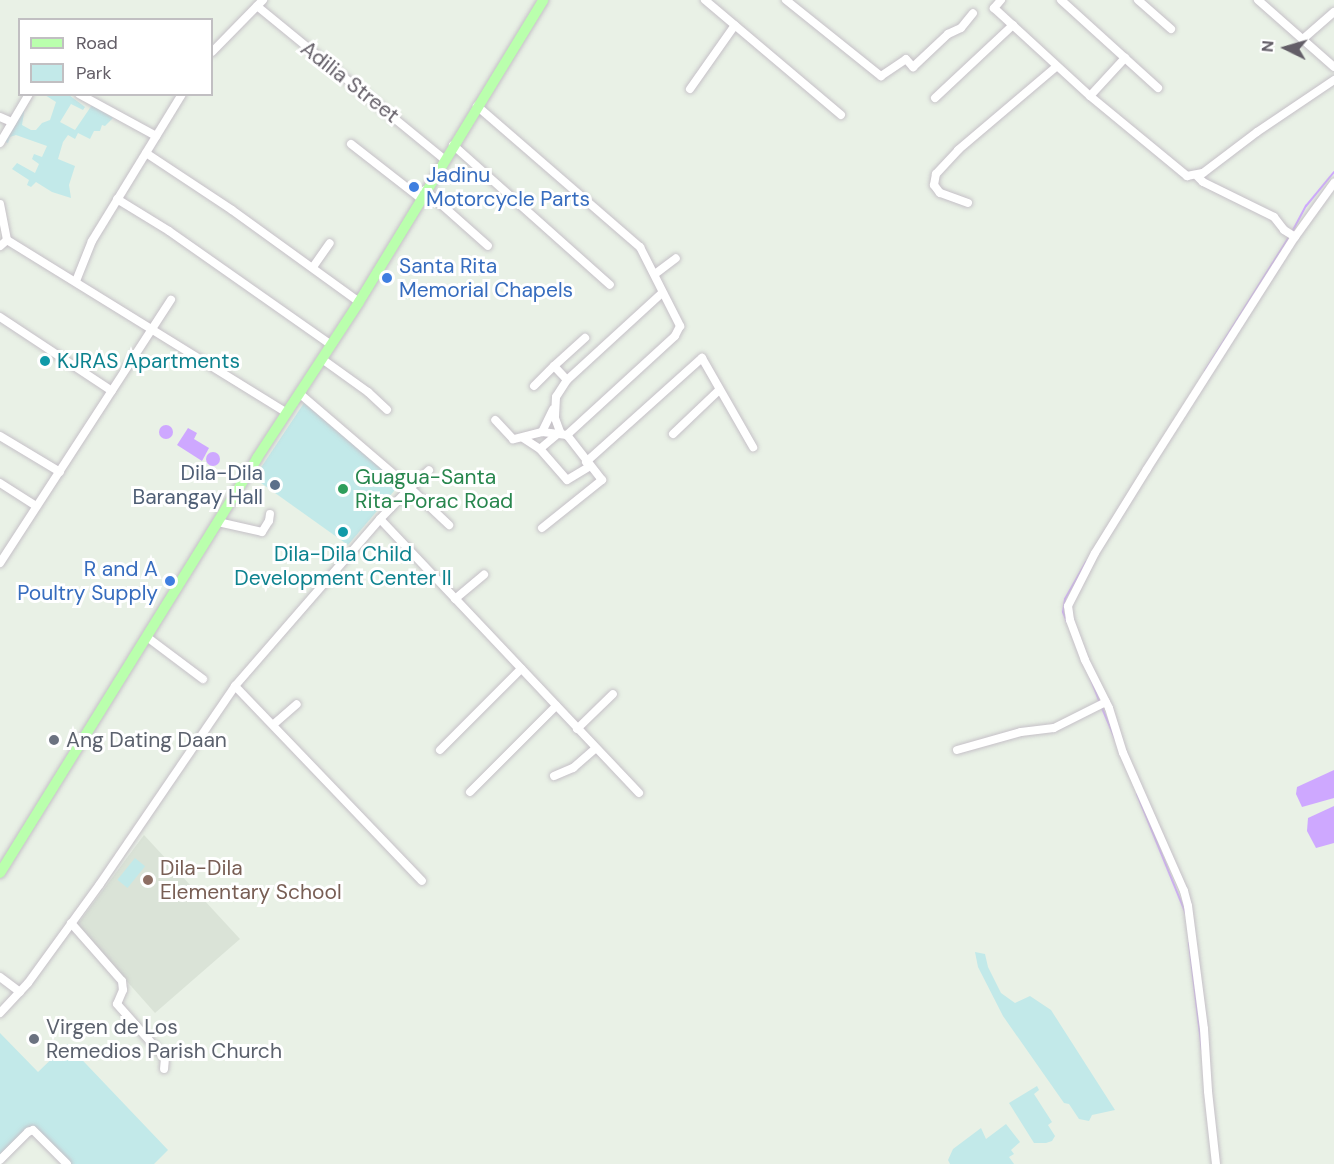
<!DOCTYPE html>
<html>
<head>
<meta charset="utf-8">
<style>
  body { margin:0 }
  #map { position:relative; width:1334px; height:1164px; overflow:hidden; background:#e9f1e6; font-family:"DM Sans",sans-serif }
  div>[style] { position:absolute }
  .education>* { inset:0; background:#dae3d7 }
  .green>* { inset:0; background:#c2e9e9; transform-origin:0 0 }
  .water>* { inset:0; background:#cea8ff }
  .round { border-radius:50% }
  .stream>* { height:2px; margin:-1px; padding:0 1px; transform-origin:1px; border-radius:1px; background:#cea8ff }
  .roads { filter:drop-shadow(0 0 2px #c5c0c7) drop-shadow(0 0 2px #c5c0c7) }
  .minor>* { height:8px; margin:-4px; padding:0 4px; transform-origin:4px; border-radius:4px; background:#fff }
  .major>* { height:10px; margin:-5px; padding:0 5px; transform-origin:5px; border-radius:5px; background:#baffad }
  .dots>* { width:16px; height:16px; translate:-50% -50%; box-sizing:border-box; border:3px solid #fff; border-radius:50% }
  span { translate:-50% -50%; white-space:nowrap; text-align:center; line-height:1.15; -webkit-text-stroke:6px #fff; paint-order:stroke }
  .street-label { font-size:21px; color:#635e67 }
  .shop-label { font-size:21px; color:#366cbe }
  .left { translate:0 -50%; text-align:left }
  .right { translate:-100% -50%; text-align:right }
  .culture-label { font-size:21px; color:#0d838f }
  .service-label { font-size:21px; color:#4e5e75 }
  .leisure-label { font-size:21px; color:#27864d }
  .worship-label { font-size:21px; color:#5b616d }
  .education-label { font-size:21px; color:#785e54 }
  .legend { position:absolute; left:18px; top:18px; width:195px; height:78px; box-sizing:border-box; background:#fff; border:2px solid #c1bfc2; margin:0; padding:8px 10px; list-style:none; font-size:18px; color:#635e67 }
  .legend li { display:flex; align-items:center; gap:12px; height:30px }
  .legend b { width:30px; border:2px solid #c1bfc2 }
  .north { position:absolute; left:1256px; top:18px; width:60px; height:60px; -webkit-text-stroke:4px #fff; paint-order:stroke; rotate:275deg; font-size:16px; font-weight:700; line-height:24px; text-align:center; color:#635e67 }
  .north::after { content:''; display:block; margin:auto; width:21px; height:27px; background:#635e67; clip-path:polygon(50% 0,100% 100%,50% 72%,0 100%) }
</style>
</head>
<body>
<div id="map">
  <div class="education">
    <i style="clip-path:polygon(144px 835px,240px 939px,155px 1013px,77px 925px)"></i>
  </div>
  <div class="green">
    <i style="clip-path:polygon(45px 95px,69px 95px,85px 107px,83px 110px,71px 104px,60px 122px,75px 130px,92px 105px,113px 118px,105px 126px,102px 125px,100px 131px,94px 131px,90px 139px,78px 133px,75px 139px,68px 135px,63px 142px,58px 159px,75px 166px,69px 185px,71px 198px,52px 192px,36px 182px,31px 187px,27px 185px,29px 180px,12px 169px,17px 163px,35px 173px,39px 164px,32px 159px,34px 154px,42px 157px,47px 146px,16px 135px,10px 137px,8px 143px,3px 141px,25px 107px,22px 125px,31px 130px,36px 130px,42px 123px,50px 120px,56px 102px)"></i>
    <i style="clip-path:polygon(304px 403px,400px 484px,348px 545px,254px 478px)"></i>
    <i style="left:135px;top:858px;width:13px;height:28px;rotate:39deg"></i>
    <i style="clip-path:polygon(975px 952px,985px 954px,988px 967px,1001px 993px,1015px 1003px,1030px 996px,1051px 1010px,1115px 1110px,1092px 1115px,1089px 1121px,1079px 1119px,1069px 1104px,1064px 1103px,1003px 1016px,978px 967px)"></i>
    <i style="clip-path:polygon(0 1033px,38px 1072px,67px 1044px,168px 1150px,154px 1164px,69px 1164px,33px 1127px,0 1158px)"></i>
    <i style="clip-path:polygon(1037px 1086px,1039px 1090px,1034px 1094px,1052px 1122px,1048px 1125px,1055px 1136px,1052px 1141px,1046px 1143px,1034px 1143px,1009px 1103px)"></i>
    <i style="clip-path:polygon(1006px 1124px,1020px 1142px,1011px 1150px,1014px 1154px,1009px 1157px,1014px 1164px,950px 1164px,948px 1160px,953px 1149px,981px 1128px,986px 1139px)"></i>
  </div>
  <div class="water">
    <i class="round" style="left:159px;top:425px;width:14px;height:14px"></i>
    <i style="clip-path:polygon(188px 428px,197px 433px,194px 439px,209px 448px,202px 461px,177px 445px)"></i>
    <i class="round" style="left:206px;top:452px;width:14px;height:14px"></i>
    <i style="clip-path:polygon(1334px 770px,1334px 798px,1302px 807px,1296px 794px,1297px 787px)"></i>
    <i style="clip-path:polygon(1334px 806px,1334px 843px,1316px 848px,1307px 831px,1308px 818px)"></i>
  </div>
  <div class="stream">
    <i style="left:1292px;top:232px;width:30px;rotate:-62deg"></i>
    <i style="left:1306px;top:206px;width:44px;rotate:-50.5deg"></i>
    <i style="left:1205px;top:371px;width:158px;rotate:-57.9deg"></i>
    <i style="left:1067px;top:622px;width:11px;rotate:-112deg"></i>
    <i style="left:1063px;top:612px;width:13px;rotate:-81deg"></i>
    <i style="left:1065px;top:599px;width:43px;rotate:-60.4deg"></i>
    <i style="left:1090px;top:677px;width:28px;rotate:69deg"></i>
    <i style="left:1102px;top:708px;width:34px;rotate:67deg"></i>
    <i style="left:1137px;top:794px;width:130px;rotate:67.8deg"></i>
    <i style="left:1189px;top:943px;width:109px;rotate:83.1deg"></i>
  </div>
  <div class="roads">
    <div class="minor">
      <i style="left:705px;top:0;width:178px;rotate:40.2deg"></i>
      <i style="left:786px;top:0;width:122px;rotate:38.7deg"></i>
      <i style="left:881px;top:76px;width:30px;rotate:-34deg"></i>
      <i style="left:906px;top:59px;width:11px;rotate:49deg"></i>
      <i style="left:913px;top:67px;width:48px;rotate:-43.3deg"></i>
      <i style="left:948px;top:34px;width:14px;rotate:-25deg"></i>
      <i style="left:961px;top:28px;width:19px;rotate:-51deg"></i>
      <i style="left:1001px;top:0;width:11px;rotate:131deg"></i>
      <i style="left:994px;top:8px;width:130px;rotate:42.5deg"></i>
      <i style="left:1090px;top:96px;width:126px;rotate:39.5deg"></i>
      <i style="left:1187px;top:176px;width:16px;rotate:-11deg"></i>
      <i style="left:1203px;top:173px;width:68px;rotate:-37.2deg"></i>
      <i style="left:1257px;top:132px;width:93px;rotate:-34deg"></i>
      <i style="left:1061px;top:0;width:131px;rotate:42.2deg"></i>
      <i style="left:1138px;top:0;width:44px;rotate:41.3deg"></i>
      <i style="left:1258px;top:0;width:101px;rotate:41.4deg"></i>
      <i style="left:257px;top:6px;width:242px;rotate:39.3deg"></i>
      <i style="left:1303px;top:39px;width:41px;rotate:-41.1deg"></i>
      <i style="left:212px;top:52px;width:73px;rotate:-45.6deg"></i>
      <i style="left:690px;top:89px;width:78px;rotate:-54.9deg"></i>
      <i style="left:79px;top:94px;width:88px;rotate:28.6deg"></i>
      <i style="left:1090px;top:96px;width:52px;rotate:-47.4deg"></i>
      <i style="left:935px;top:98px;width:107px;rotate:-43.1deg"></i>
      <i style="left:477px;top:106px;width:216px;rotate:40.9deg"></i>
      <i style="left:640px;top:247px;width:89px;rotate:63.1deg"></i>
      <i style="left:680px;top:326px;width:11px;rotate:117deg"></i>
      <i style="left:675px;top:336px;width:147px;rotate:137.5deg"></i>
      <i style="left:567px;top:435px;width:25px;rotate:-173deg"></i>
      <i style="left:542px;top:432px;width:30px;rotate:166deg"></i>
      <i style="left:513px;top:439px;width:26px;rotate:-133deg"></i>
      <i style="left:0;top:117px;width:13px;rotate:23deg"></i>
      <i style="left:0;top:143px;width:57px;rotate:-59.4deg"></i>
      <i style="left:351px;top:144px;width:88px;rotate:38deg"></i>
      <i style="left:453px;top:145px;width:210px;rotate:41.7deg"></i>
      <i style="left:146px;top:153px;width:103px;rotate:33.5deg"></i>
      <i style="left:232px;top:210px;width:157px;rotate:35.9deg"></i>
      <i style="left:1197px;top:176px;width:8px;rotate:45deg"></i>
      <i style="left:1203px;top:182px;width:79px;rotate:26.2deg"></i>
      <i style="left:1274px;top:217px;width:16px;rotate:52deg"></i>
      <i style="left:1284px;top:230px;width:13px;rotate:32deg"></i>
      <i style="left:425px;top:190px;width:84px;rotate:41.6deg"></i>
      <i style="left:117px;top:199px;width:61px;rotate:31.6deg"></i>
      <i style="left:169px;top:231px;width:198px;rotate:35.1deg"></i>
      <i style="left:968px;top:203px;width:30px;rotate:-160deg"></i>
      <i style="left:940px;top:193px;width:10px;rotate:-127deg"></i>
      <i style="left:934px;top:185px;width:11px;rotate:-80deg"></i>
      <i style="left:936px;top:174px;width:33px;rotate:-47deg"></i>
      <i style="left:958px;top:150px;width:128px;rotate:-40.3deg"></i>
      <i style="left:0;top:204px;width:37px;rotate:79deg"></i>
      <i style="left:7px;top:240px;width:9px;rotate:139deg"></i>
      <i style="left:7px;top:240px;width:328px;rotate:31.7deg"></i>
      <i style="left:313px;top:267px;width:29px;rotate:-55deg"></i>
      <i style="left:655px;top:274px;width:26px;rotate:-37deg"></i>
      <i style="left:76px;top:281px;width:43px;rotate:-68.2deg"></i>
      <i style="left:92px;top:241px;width:172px;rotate:-58.5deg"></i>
      <i style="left:0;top:317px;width:134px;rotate:33.5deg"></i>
      <i style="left:322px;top:359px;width:57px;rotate:35.7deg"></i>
      <i style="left:368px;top:392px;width:26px;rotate:43deg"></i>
      <i style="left:554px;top:366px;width:42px;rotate:-42.1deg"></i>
      <i style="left:567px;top:380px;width:129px;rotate:-42.5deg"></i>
      <i style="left:534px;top:386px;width:28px;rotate:-45deg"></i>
      <i style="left:554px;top:366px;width:19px;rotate:47deg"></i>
      <i style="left:567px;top:380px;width:20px;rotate:123deg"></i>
      <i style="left:556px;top:397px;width:21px;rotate:93deg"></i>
      <i style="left:555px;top:418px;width:15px;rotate:70deg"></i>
      <i style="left:560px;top:432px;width:26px;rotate:140deg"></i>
      <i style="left:299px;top:393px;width:146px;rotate:40.6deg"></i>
      <i style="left:410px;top:488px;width:26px;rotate:-43deg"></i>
      <i style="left:542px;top:432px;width:25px;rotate:-64deg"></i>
      <i style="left:673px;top:434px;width:64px;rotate:-43.7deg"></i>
      <i style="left:0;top:436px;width:70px;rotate:31deg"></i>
      <i style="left:523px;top:438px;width:20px;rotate:33deg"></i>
      <i style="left:540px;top:449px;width:41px;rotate:48.9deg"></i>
      <i style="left:567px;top:480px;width:27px;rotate:-31deg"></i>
      <i style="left:586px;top:462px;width:156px;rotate:-41.9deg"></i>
      <i style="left:702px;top:358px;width:103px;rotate:60.2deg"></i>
      <i style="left:0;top:483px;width:43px;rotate:32.6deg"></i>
      <i style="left:380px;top:519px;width:377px;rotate:46.6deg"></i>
      <i style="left:218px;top:522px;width:45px;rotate:12.8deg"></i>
      <i style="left:262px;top:532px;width:13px;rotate:-58deg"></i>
      <i style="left:269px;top:521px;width:7px;rotate:-82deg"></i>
      <i style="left:542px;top:528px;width:77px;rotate:-38.7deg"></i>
      <i style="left:602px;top:480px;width:57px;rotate:-127.9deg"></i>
      <i style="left:0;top:563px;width:314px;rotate:-57deg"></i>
      <i style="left:455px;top:599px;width:38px;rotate:-40deg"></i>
      <i style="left:147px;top:637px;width:70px;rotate:36.9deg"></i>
      <i style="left:235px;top:686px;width:270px;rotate:46.2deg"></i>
      <i style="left:274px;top:724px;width:30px;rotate:-41deg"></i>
      <i style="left:577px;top:729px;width:50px;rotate:-44.2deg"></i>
      <i style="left:440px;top:750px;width:115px;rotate:-45deg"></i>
      <i style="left:957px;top:750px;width:66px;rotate:-15.7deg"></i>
      <i style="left:1021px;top:732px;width:33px;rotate:-7deg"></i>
      <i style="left:1054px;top:728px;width:58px;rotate:-26.6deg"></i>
      <i style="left:554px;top:776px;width:21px;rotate:-23deg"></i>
      <i style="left:573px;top:768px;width:30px;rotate:-41deg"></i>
      <i style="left:470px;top:792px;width:122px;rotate:-45deg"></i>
      <i style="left:71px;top:923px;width:77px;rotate:48.7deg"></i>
      <i style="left:122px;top:981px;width:9px;rotate:84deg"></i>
      <i style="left:123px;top:990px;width:15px;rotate:113deg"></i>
      <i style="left:117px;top:1004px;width:72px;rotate:48.4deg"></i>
      <i style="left:165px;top:1058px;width:11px;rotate:95deg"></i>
      <i style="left:0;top:977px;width:25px;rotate:37deg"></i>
      <i style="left:0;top:1013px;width:41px;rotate:-47deg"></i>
      <i style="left:28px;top:983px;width:122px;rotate:-54deg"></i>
      <i style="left:100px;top:884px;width:240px;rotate:-55.7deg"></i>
      <i style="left:235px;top:686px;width:221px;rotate:-49deg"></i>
      <i style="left:380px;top:519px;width:43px;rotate:-45.9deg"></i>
      <i style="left:410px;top:488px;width:54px;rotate:43.5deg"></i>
      <i style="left:0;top:1160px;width:40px;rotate:-45deg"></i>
      <i style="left:28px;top:1132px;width:5px;rotate:-22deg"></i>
      <i style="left:33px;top:1130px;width:48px;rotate:45deg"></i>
      <i style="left:1216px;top:1164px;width:73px;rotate:-96.3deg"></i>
      <i style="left:1208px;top:1091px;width:62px;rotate:-93.7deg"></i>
      <i style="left:1204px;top:1029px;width:124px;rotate:-97.4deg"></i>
      <i style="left:1188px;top:906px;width:16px;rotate:-105deg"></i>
      <i style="left:1184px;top:891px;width:151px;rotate:-113.8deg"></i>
      <i style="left:1123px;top:753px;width:47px;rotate:-107.3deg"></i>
      <i style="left:1109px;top:708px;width:54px;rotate:-116.6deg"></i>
      <i style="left:1085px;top:660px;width:43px;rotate:-110.6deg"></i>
      <i style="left:1070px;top:620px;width:14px;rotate:-98deg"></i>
      <i style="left:1068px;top:606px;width:59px;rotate:-63deg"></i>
      <i style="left:1095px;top:553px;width:99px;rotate:-58.2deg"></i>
      <i style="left:1147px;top:469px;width:275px;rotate:-57.5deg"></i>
      <i style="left:1295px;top:237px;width:67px;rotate:-54.2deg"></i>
    </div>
    <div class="major">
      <i style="left:0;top:873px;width:488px;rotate:-58.2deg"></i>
      <i style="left:257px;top:458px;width:186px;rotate:-56.8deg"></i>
      <i style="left:359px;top:302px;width:354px;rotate:-58.6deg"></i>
    </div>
  </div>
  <div class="dots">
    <i style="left:414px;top:187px;background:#3f7fe0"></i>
    <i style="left:387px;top:278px;background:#3f7fe0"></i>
    <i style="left:45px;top:361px;background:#0f9aa8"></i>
    <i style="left:275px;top:485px;background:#5c6f8a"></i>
    <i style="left:343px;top:489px;background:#2e9e5b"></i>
    <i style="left:343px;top:532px;background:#0f9aa8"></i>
    <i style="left:170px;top:581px;background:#3f7fe0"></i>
    <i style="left:54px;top:740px;background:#6b7280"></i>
    <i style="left:148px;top:880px;background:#8d6e63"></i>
    <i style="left:34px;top:1039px;background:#6b7280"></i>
  </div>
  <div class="street-label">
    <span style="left:350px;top:82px;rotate:38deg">Adilia Street</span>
  </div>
  <div class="shop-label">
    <span class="left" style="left:426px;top:187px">Jadinu<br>Motorcycle Parts</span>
    <span class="left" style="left:399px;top:278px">Santa Rita<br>Memorial Chapels</span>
    <span class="right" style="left:158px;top:581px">R and A<br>Poultry Supply</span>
  </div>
  <div class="culture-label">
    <span class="left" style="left:57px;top:361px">KJRAS Apartments</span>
    <span style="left:343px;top:566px">Dila-Dila Child<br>Development Center II</span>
  </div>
  <div class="service-label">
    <span class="right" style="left:263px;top:485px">Dila-Dila<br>Barangay Hall</span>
  </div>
  <div class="leisure-label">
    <span class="left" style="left:355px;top:489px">Guagua-Santa<br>Rita-Porac Road</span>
  </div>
  <div class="worship-label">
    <span class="left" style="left:66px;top:740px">Ang Dating Daan</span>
    <span class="left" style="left:46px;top:1039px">Virgen de Los<br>Remedios Parish Church</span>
  </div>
  <div class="education-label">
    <span class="left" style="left:160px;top:880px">Dila-Dila<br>Elementary School</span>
  </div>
  <ul class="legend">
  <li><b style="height:8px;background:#baffad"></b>Road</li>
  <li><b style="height:16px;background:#c2e9e9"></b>Park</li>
  </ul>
  <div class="north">N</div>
</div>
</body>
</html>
